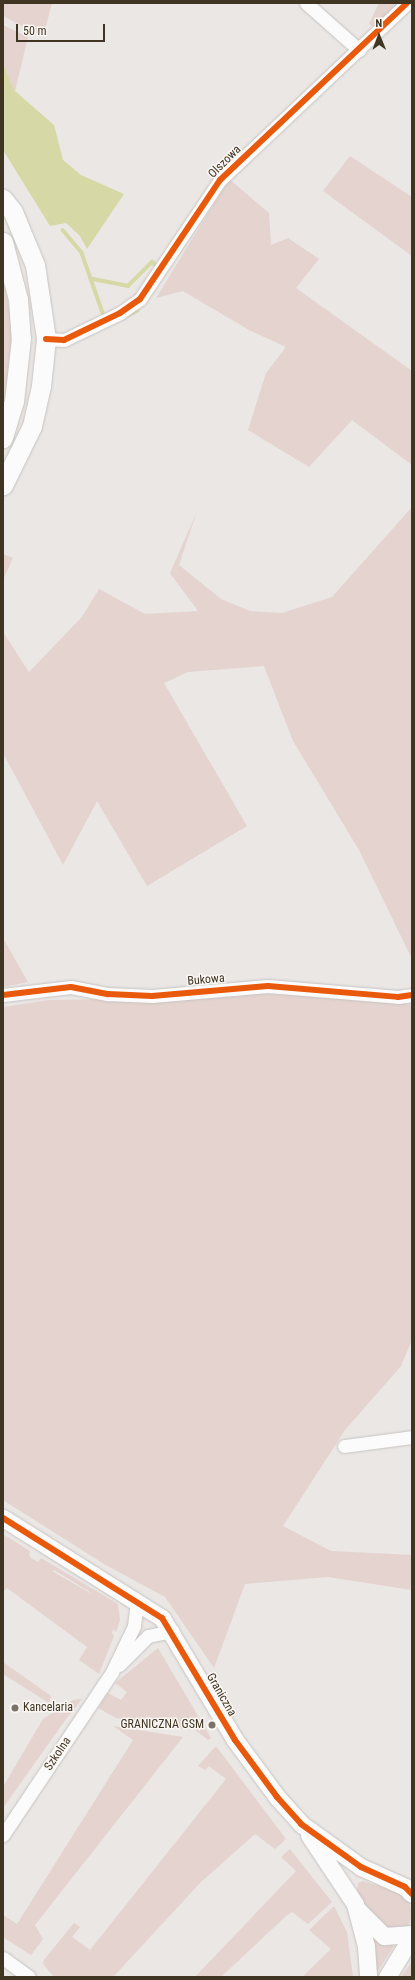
<!DOCTYPE html>
<html>
<head>
<meta charset="utf-8">
<style>
  body { margin:0 }
  #map { position:relative; width:415px; height:1980px; overflow:hidden; background:#eae7e5; font-family:"Roboto Condensed",sans-serif }
  div>[style] { position:absolute }
  .green>* { inset:0; background:#e4d3ce }
  .water>* { inset:0; background:#d6d9a5 }
  .stream>* { height:3.5px; margin:-1.75px; padding:0 1.75px; transform-origin:1.75px; border-radius:1.75px; background:#d6d9a5 }
  .roads { filter:drop-shadow(0 0 1px #c6c3c1) drop-shadow(0 0 1px #c6c3c1) }
  .minor>* { height:13px; margin:-6.5px; padding:0 6.5px; transform-origin:6.5px; border-radius:6.5px; background:#fcfbfb }
  .tertiary>* { height:17px; margin:-8.5px; padding:0 8.5px; transform-origin:8.5px; border-radius:8.5px; background:#fcfbfb }
  .secondary>* { height:19px; margin:-9.5px; padding:0 9.5px; transform-origin:9.5px; border-radius:9.5px; background:#fcfbfb }
  .cycleway>* { height:6px; margin:-3px; padding:0 3px; transform-origin:3px; border-radius:3px; background:#e8590c }
  .dots>* { width:11px; height:11px; translate:-50% -50%; box-sizing:border-box; border:2px solid #f9f6f3; border-radius:50% }
  span { translate:-50% -50%; white-space:nowrap; text-align:center; line-height:1.15; -webkit-text-stroke:3px #f9f6f3; paint-order:stroke }
  .street-label { font-size:12px; color:#3f3522 }
  .poi-label { font-size:12px; color:#3f3522 }
  .left { translate:0 -50%; text-align:left }
  .right { translate:-100% -50%; text-align:right }
  .frame { position:absolute; inset:0; border:4px solid #3f3522; pointer-events:none }
  .north { position:absolute; left:359px; top:16px; width:40px; height:40px; -webkit-text-stroke:3px #f9f6f3; paint-order:stroke; rotate:359deg; font-size:11px; font-weight:700; line-height:16px; text-align:center; color:#3f3522 }
  .north::after { content:''; display:block; margin:auto; width:14px; height:18px; background:#3f3522; clip-path:polygon(50% 0,100% 100%,50% 72%,0 100%) }
  .scale { position:absolute; left:16px; top:24px; width:89px; height:18px; box-sizing:border-box; border:2px solid #3f3522; border-top:0; padding-left:5px; font-size:12px; line-height:14px; white-space:nowrap; color:#3f3522; -webkit-text-stroke:3px #f9f6f3; paint-order:stroke }
</style>
</head>
<body>
<div id="map">
  <div class="green">
    <i style="clip-path:polygon(3px 3px,52px 3px,43px 37px,3px 16px)"></i>
    <i style="clip-path:polygon(379px 3px,402px 3px,376px 28px,369px 24px)"></i>
    <i style="clip-path:polygon(3px 25px,28px 37px,15px 91px,3px 64px)"></i>
    <i style="clip-path:polygon(350px 156px,412px 197px,412px 256px,323px 191px)"></i>
    <i style="clip-path:polygon(229px 179px,269px 213px,271px 245px,288px 238px,319px 259px,296px 288px,412px 371px,412px 465px,352px 420px,309px 467px,248px 430px,266px 373px,286px 347px,249px 330px,183px 291px,156px 298px)"></i>
    <i style="clip-path:polygon(3px 268px,14px 344px,3px 426px)"></i>
    <i style="clip-path:polygon(412px 507px,412px 959px,359px 850px,293px 741px,264px 666px,188px 672px,164px 683px,247px 826px,147px 886px,97px 801px,63px 865px,3px 753px,3px 632px,29px 672px,82px 617px,99px 589px,145px 614px,198px 611px,170px 573px,196px 514px,179px 565px,221px 599px,250px 611px,282px 613px,332px 597px)"></i>
    <i style="clip-path:polygon(3px 554px,13px 558px,3px 580px)"></i>
    <i style="clip-path:polygon(3px 938px,28px 982px,3px 987px)"></i>
    <i style="clip-path:polygon(261px 994px,347px 997px,412px 1005px,411px 1342px,401px 1366px,345px 1430px,283px 1526px,331px 1551px,412px 1555px,412px 1590px,328px 1577px,245px 1584px,214px 1668px,165px 1597px,104px 1564px,3px 1500px,3px 1007px,49px 1000px,212px 998px)"></i>
    <i style="clip-path:polygon(evenodd,3px 1534px,30px 1551px,29px 1556px,33px 1559px,38px 1562px,41px 1558px,118px 1604px,120px 1620px,116px 1632px,113px 1629px,112px 1633px,114px 1636px,99px 1674px,79px 1660px,87px 1647px,7px 1588px,3px 1592px,3px 1534px,54px 1570px,90px 1592px,90px 1593px,52px 1571px,54px 1570px)"></i>
    <i style="clip-path:polygon(158px 1648px,211px 1738px,208px 1740px,190px 1726px,182px 1729px,116px 1718px,98px 1708px,108px 1693px,121px 1700px,127px 1692px,115px 1683px)"></i>
    <i style="clip-path:polygon(3px 1662px,51px 1696px,49px 1703px,3px 1674px)"></i>
    <i style="clip-path:polygon(82px 1699px,66px 1719px,3px 1808px,3px 1787px,43px 1719px,73px 1700px)"></i>
    <i style="clip-path:polygon(113px 1726px,183px 1737px,35px 1925px,43px 1939px,31px 1955px,3px 1937px,3px 1915px,17px 1924px,133px 1740px)"></i>
    <i style="clip-path:polygon(216px 1746px,286px 1839px,275px 1849px,255px 1834px,201px 1882px,113px 1977px,54px 1977px,43px 1964px,44px 1960px,74px 1923px,80px 1927px,72px 1937px,90px 1950px,226px 1779px,209px 1766px,205px 1770px,198px 1766px)"></i>
    <i style="clip-path:polygon(290px 1849px,332px 1902px,308px 1924px,292px 1912px,285px 1917px,221px 1977px,195px 1977px,296px 1871px,281px 1857px)"></i>
    <i style="clip-path:polygon(363px 1881px,401px 1893px,409px 1900px,412px 1914px,408px 1928px,390px 1932px,372px 1918px,357px 1892px,358px 1883px)"></i>
    <i style="clip-path:polygon(334px 1906px,347px 1932px,353px 1977px,302px 1977px,331px 1949px,309px 1930px)"></i>
    <i style="clip-path:polygon(369px 1934px,394px 1946px,374px 1977px)"></i>
    <i style="clip-path:polygon(412px 1962px,412px 1977px,401px 1977px)"></i>
  </div>
  <div class="water">
    <i style="clip-path:polygon(3px 64px,15px 91px,54px 125px,63px 160px,81px 175px,124px 194px,87px 249px,80px 236px,66px 223px,50px 226px,3px 150px)"></i>
  </div>
  <div class="stream">
    <i style="left:63px;top:230px;width:30px;rotate:50deg"></i>
    <i style="left:82px;top:253px;width:64px;rotate:70.7deg"></i>
    <i style="left:93px;top:279px;width:36px;rotate:11deg"></i>
    <i style="left:128px;top:286px;width:34px;rotate:-45deg"></i>
    <i style="left:152px;top:262px;width:4px;rotate:34deg"></i>
    <i style="left:123px;top:318px;width:16px;rotate:-27deg"></i>
  </div>
  <div class="roads">
    <div class="minor">
      <i style="left:306px;top:3px;width:71px;rotate:41.6deg"></i>
      <i style="left:46px;top:339px;width:18px;rotate:3deg"></i>
      <i style="left:64px;top:340px;width:62px;rotate:-25.7deg"></i>
      <i style="left:120px;top:313px;width:24px;rotate:-35deg"></i>
      <i style="left:140px;top:299px;width:143px;rotate:-56.1deg"></i>
      <i style="left:220px;top:180px;width:257px;rotate:-43.4deg"></i>
      <i style="left:3px;top:995px;width:68px;rotate:-6.7deg"></i>
      <i style="left:71px;top:987px;width:38px;rotate:11deg"></i>
      <i style="left:108px;top:994px;width:44px;rotate:2.6deg"></i>
      <i style="left:152px;top:996px;width:116px;rotate:-4.9deg"></i>
      <i style="left:268px;top:986px;width:130px;rotate:4.8deg"></i>
      <i style="left:398px;top:997px;width:14px;rotate:-8deg"></i>
      <i style="left:344px;top:1446px;width:69px;rotate:-7.5deg"></i>
      <i style="left:119px;top:1665px;width:41px;rotate:-45deg"></i>
      <i style="left:148px;top:1636px;width:25px;rotate:-12deg"></i>
      <i style="left:3px;top:1835px;width:196px;rotate:-56.2deg"></i>
      <i style="left:112px;top:1672px;width:51px;rotate:-64.4deg"></i>
      <i style="left:134px;top:1626px;width:26px;rotate:-83deg"></i>
      <i style="left:3px;top:1958px;width:32px;rotate:36deg"></i>
    </div>
    <div class="tertiary">
      <i style="left:3px;top:1518px;width:188px;rotate:32.2deg"></i>
      <i style="left:162px;top:1618px;width:142px;rotate:59.1deg"></i>
      <i style="left:235px;top:1740px;width:71px;rotate:53.6deg"></i>
      <i style="left:277px;top:1797px;width:36px;rotate:48deg"></i>
      <i style="left:301px;top:1824px;width:74px;rotate:35.6deg"></i>
      <i style="left:361px;top:1867px;width:48px;rotate:24.4deg"></i>
      <i style="left:405px;top:1887px;width:10px;rotate:45deg"></i>
      <i style="left:309px;top:1835px;width:83px;rotate:56.3deg"></i>
      <i style="left:355px;top:1904px;width:43px;rotate:75.3deg"></i>
      <i style="left:366px;top:1946px;width:31px;rotate:86deg"></i>
      <i style="left:358px;top:1910px;width:37px;rotate:45deg"></i>
      <i style="left:384px;top:1936px;width:28px;rotate:-4deg"></i>
      <i style="left:387px;top:1977px;width:48px;rotate:-58.6deg"></i>
    </div>
    <div class="secondary">
      <i style="left:3px;top:199px;width:16px;rotate:52deg"></i>
      <i style="left:13px;top:212px;width:57px;rotate:67.5deg"></i>
      <i style="left:35px;top:265px;width:75px;rotate:81.5deg"></i>
      <i style="left:46px;top:339px;width:47px;rotate:96.1deg"></i>
      <i style="left:41px;top:386px;width:41px;rotate:102.7deg"></i>
      <i style="left:32px;top:426px;width:66px;rotate:116.2deg"></i>
      <i style="left:3px;top:242px;width:59px;rotate:75.3deg"></i>
      <i style="left:18px;top:299px;width:39px;rotate:86deg"></i>
      <i style="left:21px;top:338px;width:63px;rotate:96.3deg"></i>
      <i style="left:14px;top:401px;width:39px;rotate:107deg"></i>
    </div>
  </div>
  <div class="cycleway">
    <i style="left:46px;top:339px;width:18px;rotate:3deg"></i>
    <i style="left:64px;top:340px;width:62px;rotate:-25.7deg"></i>
    <i style="left:120px;top:313px;width:24px;rotate:-35deg"></i>
    <i style="left:140px;top:299px;width:143px;rotate:-56.1deg"></i>
    <i style="left:220px;top:180px;width:257px;rotate:-43.4deg"></i>
    <i style="left:3px;top:995px;width:68px;rotate:-6.7deg"></i>
    <i style="left:71px;top:987px;width:38px;rotate:11deg"></i>
    <i style="left:108px;top:994px;width:44px;rotate:2.6deg"></i>
    <i style="left:152px;top:996px;width:116px;rotate:-4.9deg"></i>
    <i style="left:268px;top:986px;width:130px;rotate:4.8deg"></i>
    <i style="left:398px;top:997px;width:14px;rotate:-8deg"></i>
    <i style="left:3px;top:1518px;width:188px;rotate:32.2deg"></i>
    <i style="left:162px;top:1618px;width:142px;rotate:59.1deg"></i>
    <i style="left:235px;top:1740px;width:71px;rotate:53.6deg"></i>
    <i style="left:277px;top:1797px;width:36px;rotate:48deg"></i>
    <i style="left:301px;top:1824px;width:74px;rotate:35.6deg"></i>
    <i style="left:361px;top:1867px;width:48px;rotate:24.4deg"></i>
    <i style="left:405px;top:1887px;width:10px;rotate:45deg"></i>
  </div>
  <div class="dots">
    <i style="left:15px;top:1708px;background:#7b7366"></i>
    <i style="left:212px;top:1725px;background:#7b7366"></i>
  </div>
  <div class="street-label">
    <span style="left:225px;top:162px;rotate:-45deg">Olszowa</span>
    <span style="left:206px;top:980px;rotate:-5deg">Bukowa</span>
    <span style="left:221px;top:1695px;rotate:60deg">Graniczna</span>
    <span style="left:58px;top:1754px;rotate:-56deg">Szkolna</span>
  </div>
  <div class="poi-label">
    <span class="left" style="left:23px;top:1708px">Kancelaria</span>
    <span class="right" style="left:204px;top:1725px">GRANICZNA GSM</span>
  </div>
  <div class="frame"></div>
  <div class="north">N</div>
  <div class="scale">50 m</div>
</div>
</body>
</html>
